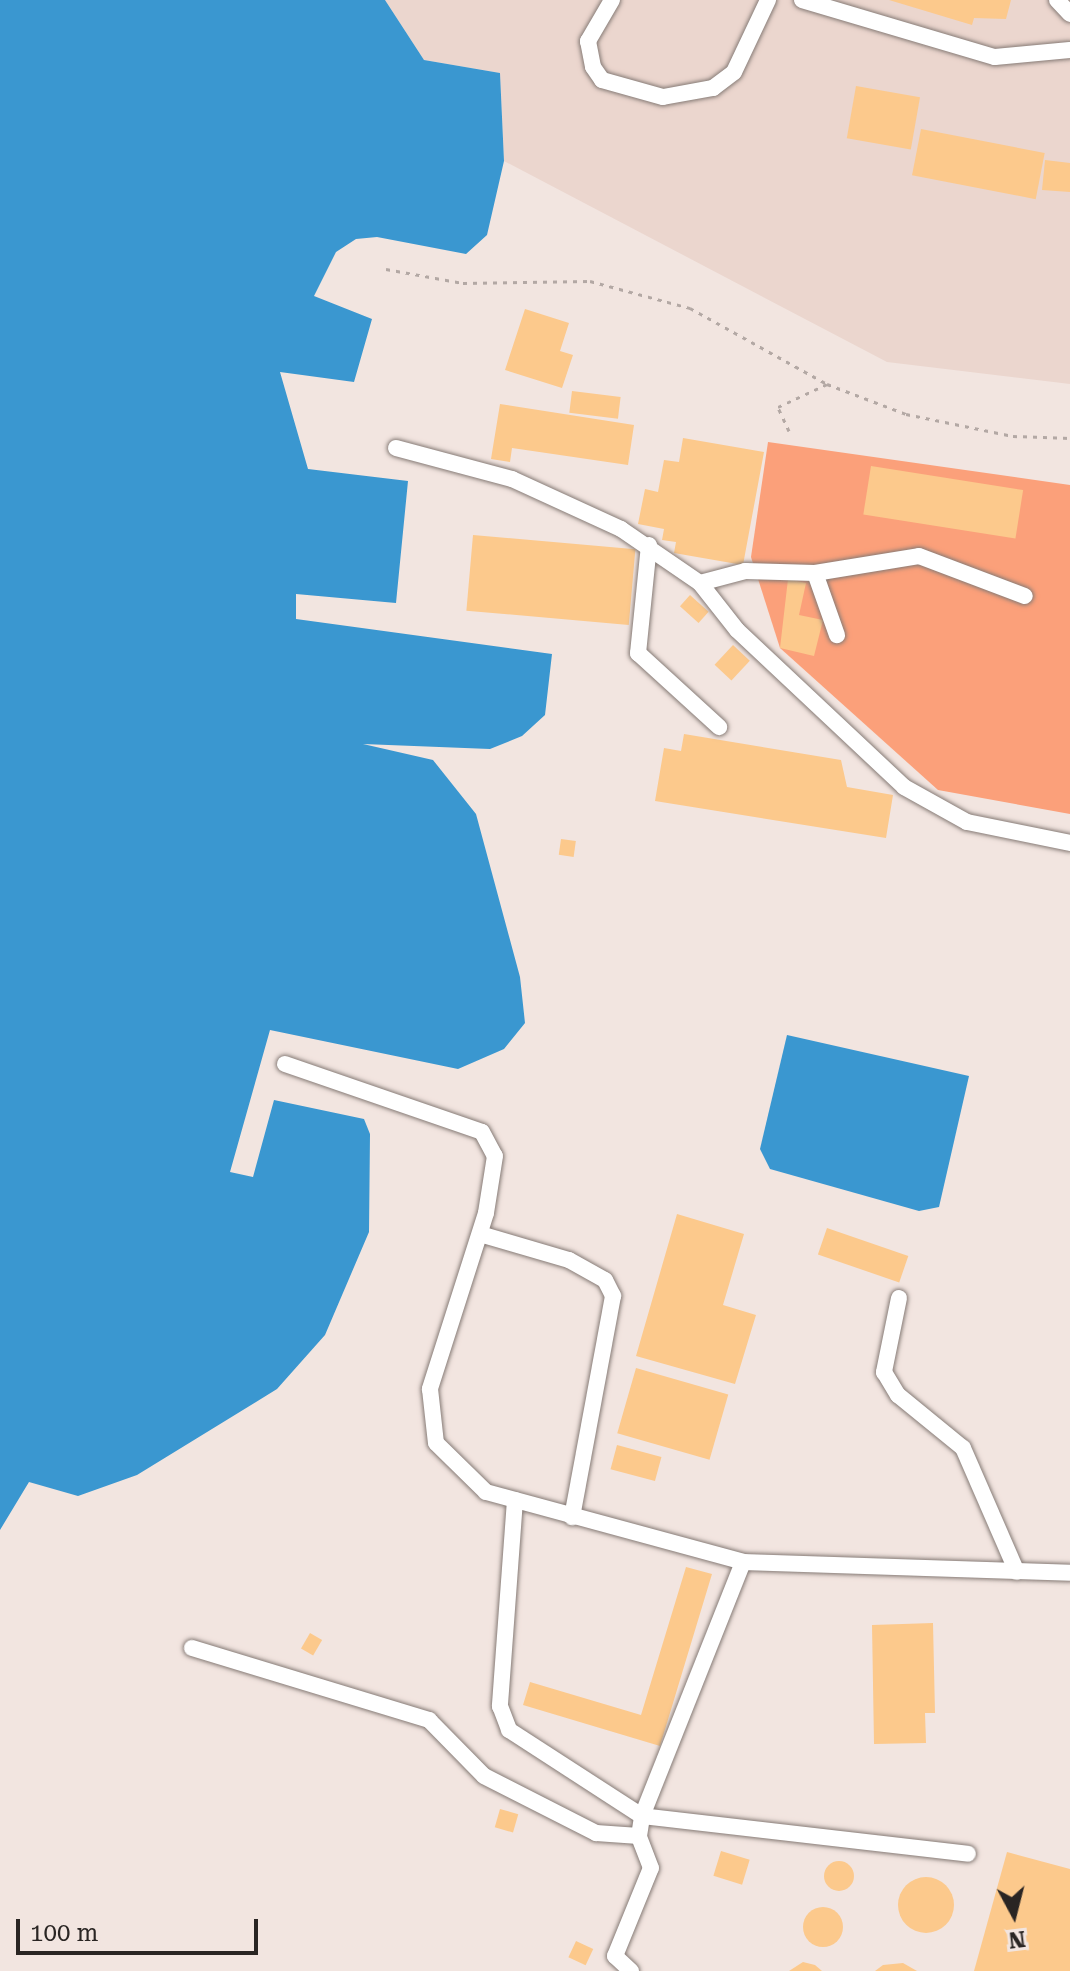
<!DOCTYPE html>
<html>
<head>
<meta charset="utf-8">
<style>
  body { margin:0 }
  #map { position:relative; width:1070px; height:1971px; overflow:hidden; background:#f2e5e0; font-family:"Roboto Serif",serif }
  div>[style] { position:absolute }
  .built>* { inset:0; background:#ebd6ce }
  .forest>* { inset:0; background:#fba07a }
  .water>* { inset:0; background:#3a97d0 }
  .building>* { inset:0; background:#fcc98c; transform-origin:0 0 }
  .round { border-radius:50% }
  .path>* { height:3px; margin-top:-1.5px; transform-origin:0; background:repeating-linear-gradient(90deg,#b3a8a4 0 4px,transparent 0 10px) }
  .roads { filter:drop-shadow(0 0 2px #867b76) drop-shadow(0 0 2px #867b76) }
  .minor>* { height:16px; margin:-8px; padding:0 8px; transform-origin:8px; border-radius:8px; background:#fff }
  span { translate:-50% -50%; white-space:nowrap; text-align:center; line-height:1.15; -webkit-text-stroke:7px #f2e5e0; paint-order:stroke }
  .north { position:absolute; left:974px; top:1875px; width:80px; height:80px; -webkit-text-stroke:6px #f2e5e0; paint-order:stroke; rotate:173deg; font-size:22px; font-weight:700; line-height:32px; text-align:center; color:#2a2523 }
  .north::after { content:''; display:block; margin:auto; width:28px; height:36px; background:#2a2523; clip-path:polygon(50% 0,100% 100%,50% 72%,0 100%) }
  .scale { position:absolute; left:16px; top:1919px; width:242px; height:36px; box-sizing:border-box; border:4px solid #2a2523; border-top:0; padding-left:10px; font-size:24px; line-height:28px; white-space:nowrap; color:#2a2523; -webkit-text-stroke:6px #f2e5e0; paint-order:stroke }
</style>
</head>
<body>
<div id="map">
  <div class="built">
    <i style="clip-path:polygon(385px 0,1070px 0,1070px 384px,887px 362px,504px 161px,500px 73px,424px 60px)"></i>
  </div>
  <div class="forest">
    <i style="clip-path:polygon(768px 442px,1070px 485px,1070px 814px,938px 790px,780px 648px,751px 557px)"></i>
  </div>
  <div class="water">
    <i style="clip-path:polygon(0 0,385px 0,424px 60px,500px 73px,504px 161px,487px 235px,466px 254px,377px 237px,356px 239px,336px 252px,314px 296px,372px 319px,354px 382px,280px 372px,308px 469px,408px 481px,396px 603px,296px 594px,296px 619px,552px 654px,545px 715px,522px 736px,490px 749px,363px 744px,433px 760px,476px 814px,520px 977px,525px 1023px,504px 1049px,458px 1069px,270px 1030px,230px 1172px,253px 1177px,274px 1100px,364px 1119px,370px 1134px,369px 1232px,325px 1335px,277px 1389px,137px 1475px,78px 1496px,29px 1482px,0 1530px)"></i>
    <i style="clip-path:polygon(787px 1035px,969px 1076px,939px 1207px,919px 1211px,770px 1169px,760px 1149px)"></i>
  </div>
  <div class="building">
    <i style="clip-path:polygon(889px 0,1011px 0,1006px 19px,974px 18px,972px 25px)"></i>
    <i style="left:856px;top:86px;width:65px;height:53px;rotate:10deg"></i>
    <i style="left:921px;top:129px;width:126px;height:47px;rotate:11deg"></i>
    <i style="clip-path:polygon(1045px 160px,1070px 163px,1070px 192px,1042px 190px)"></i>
    <i style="clip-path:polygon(525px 309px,569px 323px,560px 351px,573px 355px,562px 388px,505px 370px)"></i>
    <i style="left:572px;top:391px;width:49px;height:22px;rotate:7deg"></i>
    <i style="clip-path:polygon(500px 404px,634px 425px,628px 465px,512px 448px,510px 462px,491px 459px)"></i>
    <i style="clip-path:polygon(683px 438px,764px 452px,743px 565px,674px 553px,676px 542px,662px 540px,664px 529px,638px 524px,645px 489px,658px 492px,664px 460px,679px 462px)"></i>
    <i style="left:871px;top:466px;width:154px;height:49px;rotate:9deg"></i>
    <i style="left:473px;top:535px;width:163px;height:76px;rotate:5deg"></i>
    <i style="clip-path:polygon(788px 579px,806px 583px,799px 615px,823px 620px,814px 656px,780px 648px)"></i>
    <i style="left:690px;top:595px;width:25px;height:15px;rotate:42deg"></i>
    <i style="left:733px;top:645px;width:23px;height:27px;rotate:43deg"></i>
    <i style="clip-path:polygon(684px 734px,841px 760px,847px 787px,893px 795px,886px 838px,655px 801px,664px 748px,681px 751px)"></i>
    <i style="left:561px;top:839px;width:15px;height:16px;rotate:8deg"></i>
    <i style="clip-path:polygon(677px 1214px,744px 1234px,723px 1305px,756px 1315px,735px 1384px,636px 1356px)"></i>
    <i style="left:827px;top:1228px;width:86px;height:28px;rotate:19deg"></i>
    <i style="left:636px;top:1368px;width:96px;height:68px;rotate:16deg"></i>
    <i style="left:617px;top:1445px;width:46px;height:25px;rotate:15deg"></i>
    <i style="clip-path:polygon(686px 1567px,712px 1574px,660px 1746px,523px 1705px,530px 1682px,641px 1715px)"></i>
    <i style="clip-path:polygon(933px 1623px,935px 1713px,925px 1713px,926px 1743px,874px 1744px,872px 1625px)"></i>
    <i style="left:310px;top:1633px;width:14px;height:18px;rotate:30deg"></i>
    <i style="left:500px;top:1809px;width:19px;height:19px;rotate:16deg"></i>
    <i style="left:721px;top:1851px;width:30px;height:26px;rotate:17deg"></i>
    <i style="clip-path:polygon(1007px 1852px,1070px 1869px,1070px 1971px,974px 1971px)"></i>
    <i class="round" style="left:824px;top:1861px;width:30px;height:30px"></i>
    <i class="round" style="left:898px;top:1877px;width:56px;height:56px"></i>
    <i class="round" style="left:803px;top:1907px;width:40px;height:40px"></i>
    <i style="left:576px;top:1941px;width:19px;height:18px;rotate:25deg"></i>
    <i style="clip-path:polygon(803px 1962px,815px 1965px,822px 1971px,789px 1971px)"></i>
    <i style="clip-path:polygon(903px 1963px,917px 1971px,875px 1971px,883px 1965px)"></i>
  </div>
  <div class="path">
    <i style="left:386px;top:269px;width:78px;rotate:10.3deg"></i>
    <i style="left:463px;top:283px;width:127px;rotate:-0.9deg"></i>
    <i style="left:590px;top:281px;width:104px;rotate:15.1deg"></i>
    <i style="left:690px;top:308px;width:157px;rotate:29deg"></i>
    <i style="left:827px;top:384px;width:85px;rotate:20.8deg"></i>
    <i style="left:906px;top:414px;width:109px;rotate:11.6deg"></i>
    <i style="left:1013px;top:436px;width:57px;rotate:2deg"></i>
    <i style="left:789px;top:431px;width:26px;rotate:-115deg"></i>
    <i style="left:778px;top:407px;width:54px;rotate:-25.1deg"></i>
  </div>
  <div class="roads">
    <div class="minor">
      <i style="left:612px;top:0;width:48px;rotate:120.3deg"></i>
      <i style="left:588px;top:41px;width:26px;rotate:79deg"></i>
      <i style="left:593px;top:67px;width:16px;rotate:55deg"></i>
      <i style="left:602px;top:80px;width:63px;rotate:15.6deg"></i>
      <i style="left:663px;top:97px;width:51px;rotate:-10.2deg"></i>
      <i style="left:713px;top:88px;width:26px;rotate:-37deg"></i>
      <i style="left:734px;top:72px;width:80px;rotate:-64.7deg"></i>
      <i style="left:802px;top:0;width:201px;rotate:16.5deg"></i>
      <i style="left:995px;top:57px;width:75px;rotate:-5.3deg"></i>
      <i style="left:1057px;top:0;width:19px;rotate:47deg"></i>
      <i style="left:396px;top:448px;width:120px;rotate:15deg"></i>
      <i style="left:512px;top:479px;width:120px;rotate:24.6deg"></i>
      <i style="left:621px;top:529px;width:96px;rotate:34.4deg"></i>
      <i style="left:700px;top:583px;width:60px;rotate:51.8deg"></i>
      <i style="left:737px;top:630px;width:229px;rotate:43.2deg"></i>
      <i style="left:904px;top:787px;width:72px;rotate:29.1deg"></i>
      <i style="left:967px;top:822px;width:105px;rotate:11.5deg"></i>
      <i style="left:649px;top:545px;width:109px;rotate:95.8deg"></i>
      <i style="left:638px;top:653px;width:110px;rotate:42.4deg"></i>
      <i style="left:815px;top:573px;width:105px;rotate:-9.3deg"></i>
      <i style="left:919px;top:556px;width:113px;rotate:20.7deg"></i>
      <i style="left:700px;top:583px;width:47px;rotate:-14.9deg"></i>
      <i style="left:745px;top:571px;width:70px;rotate:1.6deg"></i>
      <i style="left:815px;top:573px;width:66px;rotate:70.5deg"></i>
      <i style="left:285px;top:1064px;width:208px;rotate:19deg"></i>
      <i style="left:482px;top:1132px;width:27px;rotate:62deg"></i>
      <i style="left:495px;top:1156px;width:58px;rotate:99deg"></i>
      <i style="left:486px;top:1213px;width:185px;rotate:107.7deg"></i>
      <i style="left:430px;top:1389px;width:54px;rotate:83.7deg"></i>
      <i style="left:436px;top:1443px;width:70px;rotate:44.4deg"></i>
      <i style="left:486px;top:1492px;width:266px;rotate:15.2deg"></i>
      <i style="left:743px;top:1562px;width:327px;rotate:1.9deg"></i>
      <i style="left:480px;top:1234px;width:93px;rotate:16.3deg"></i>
      <i style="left:569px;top:1260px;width:41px;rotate:29.1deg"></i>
      <i style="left:605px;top:1280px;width:18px;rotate:63deg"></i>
      <i style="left:613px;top:1296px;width:225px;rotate:100.5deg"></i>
      <i style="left:899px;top:1298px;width:76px;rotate:101.5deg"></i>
      <i style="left:884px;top:1372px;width:27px;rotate:59deg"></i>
      <i style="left:898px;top:1395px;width:84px;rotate:39.2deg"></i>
      <i style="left:963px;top:1448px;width:135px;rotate:66.5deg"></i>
      <i style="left:515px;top:1500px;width:207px;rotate:94.2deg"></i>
      <i style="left:500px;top:1706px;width:26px;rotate:69deg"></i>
      <i style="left:509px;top:1730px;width:158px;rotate:32.9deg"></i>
      <i style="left:642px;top:1816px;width:328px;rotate:6.6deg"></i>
      <i style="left:192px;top:1648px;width:248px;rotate:16.9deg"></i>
      <i style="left:429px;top:1720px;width:78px;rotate:45.5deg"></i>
      <i style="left:484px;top:1776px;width:126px;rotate:27deg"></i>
      <i style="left:596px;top:1833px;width:43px;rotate:4deg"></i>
      <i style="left:631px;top:1971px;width:22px;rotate:-137deg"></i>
      <i style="left:615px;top:1956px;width:95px;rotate:-67.8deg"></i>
      <i style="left:651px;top:1868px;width:34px;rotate:-111deg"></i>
      <i style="left:639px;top:1836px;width:20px;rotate:-81deg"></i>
      <i style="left:642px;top:1816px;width:273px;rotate:-68.3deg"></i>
    </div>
  </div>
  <div class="north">N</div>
  <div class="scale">100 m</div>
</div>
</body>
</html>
